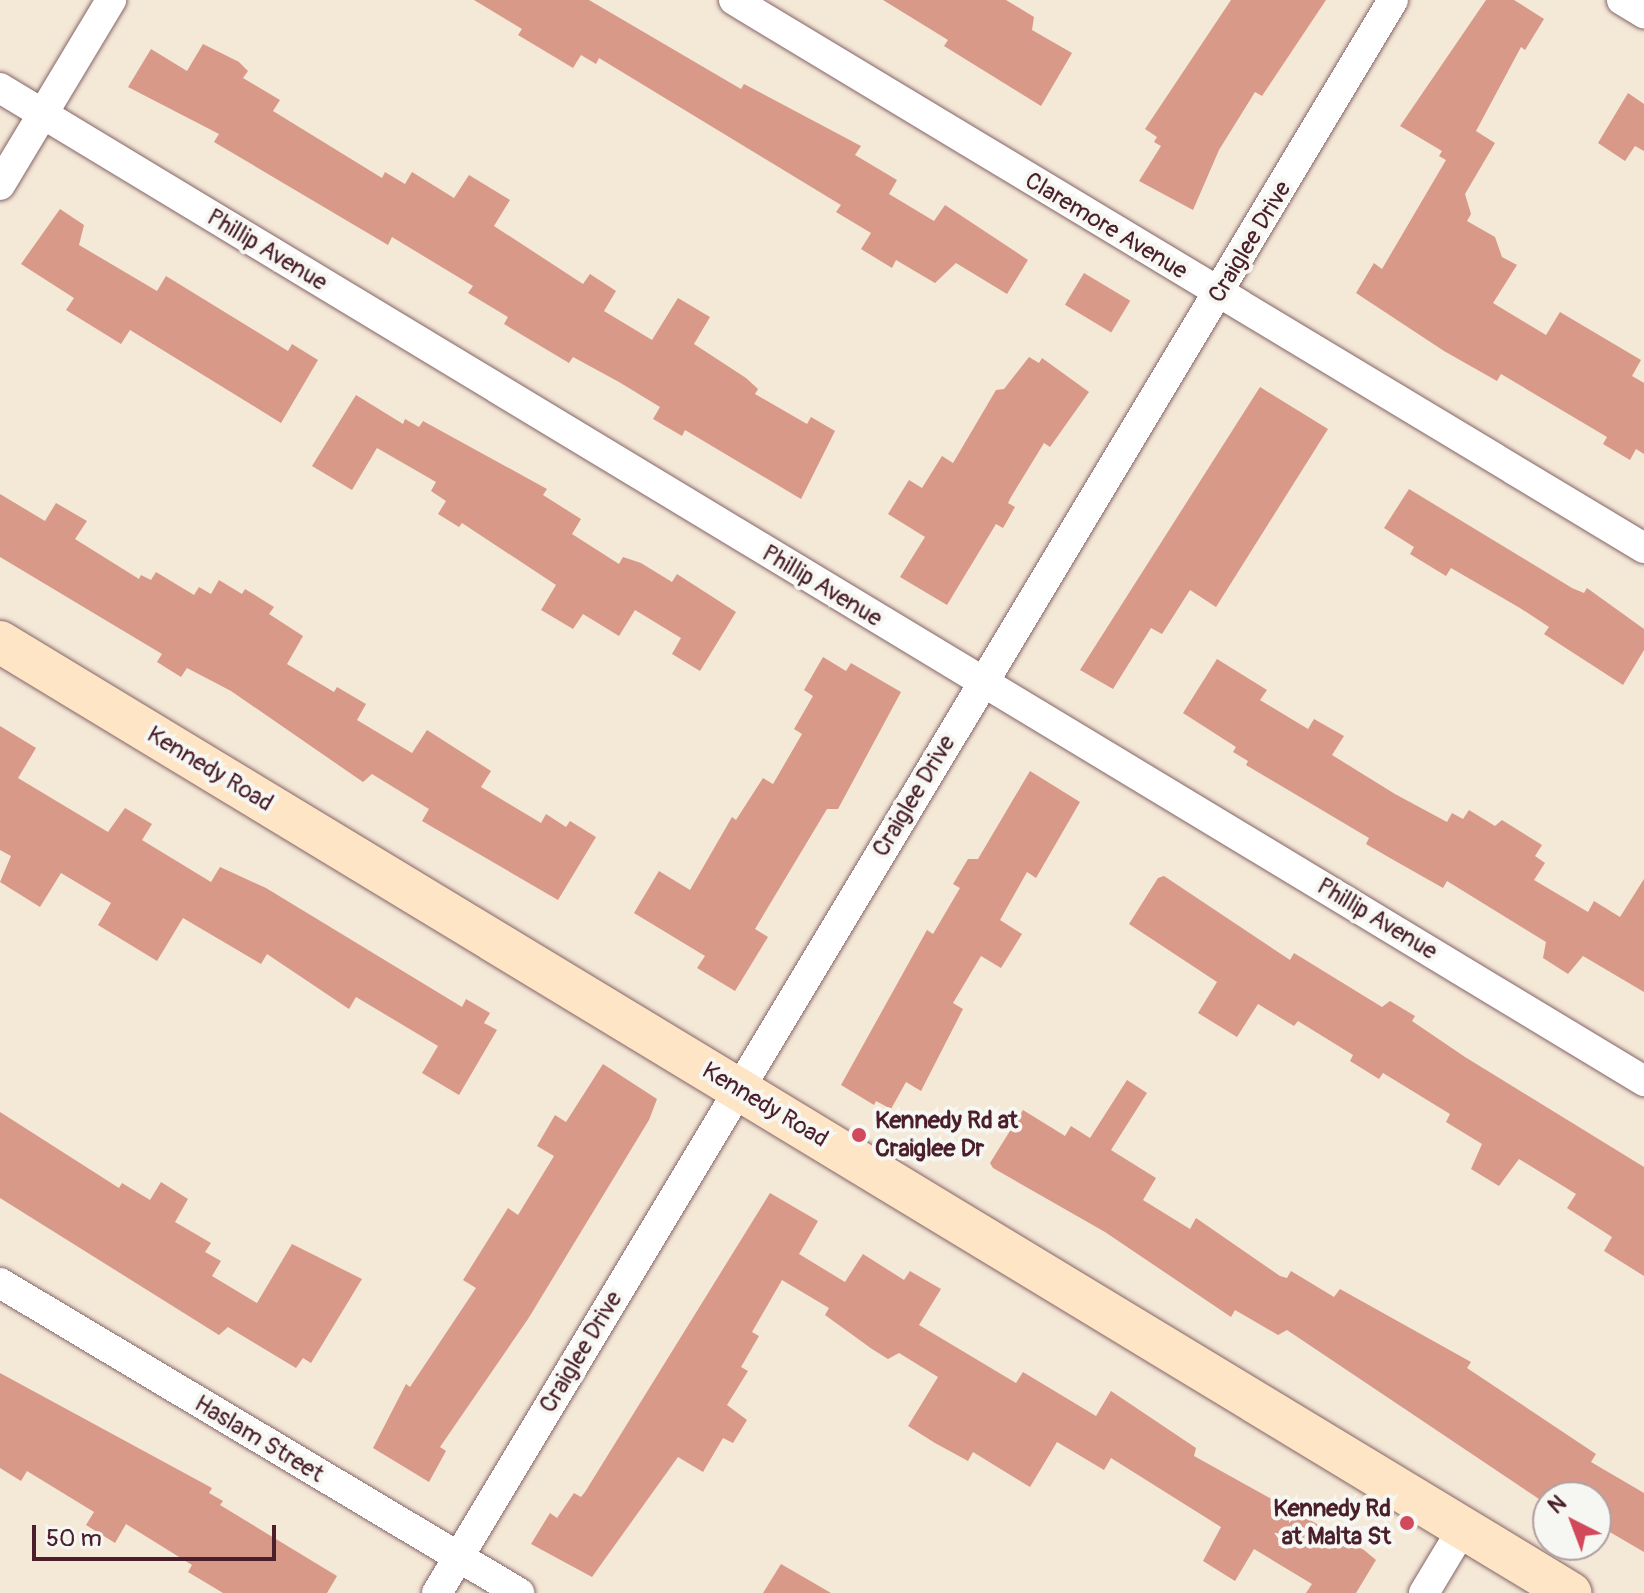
<!DOCTYPE html>
<html>
<head>
<meta charset="utf-8">
<style>
  body { margin:0 }
  #map { position:relative; width:1644px; height:1593px; overflow:hidden; background:#f4e8d7; font-family:Pangolin,sans-serif }
  div>[style] { position:absolute }
  .building>* { inset:0; background:#d99989; transform-origin:0 0 }
  .roads { filter:drop-shadow(0 0 2px #866567) drop-shadow(0 0 2px #866567) }
  .street>* { height:30px; margin:-15px; padding:0 15px; transform-origin:15px; border-radius:15px; background:#fff }
  .secondary>* { height:42px; margin:-21px; padding:0 21px; transform-origin:21px; border-radius:21px; background:#fde5c5 }
  .dots>* { width:22px; height:22px; translate:-50% -50%; box-sizing:border-box; border:4px solid #f6f6f2; border-radius:50% }
  span { translate:-50% -50%; white-space:nowrap; text-align:center; line-height:1.15; -webkit-text-stroke:8px #f6f6f2; paint-order:stroke }
  .street-label { font-size:24px; color:#4a1f2b }
  .poi-label { font-size:24px; color:#4a1f2b; font-weight:700 }
  .left { translate:0 -50%; text-align:left }
  .right { translate:-100% -50%; text-align:right }
  .north { position:absolute; left:1532px; top:1481px; width:80px; height:80px; box-sizing:border-box; background:#f6f6f2; border:2px solid #b1a0a2; border-radius:50%; rotate:318deg; font-size:22px; font-weight:700; line-height:32px; text-align:center; color:#4a1f2b }
  .north::after { content:''; display:block; margin:auto; width:28px; height:36px; background:#d1495b; clip-path:polygon(50% 0,100% 100%,50% 72%,0 100%) }
  .scale { position:absolute; left:32px; top:1525px; width:244px; height:36px; box-sizing:border-box; border:4px solid #4a1f2b; border-top:0; padding-left:10px; font-size:24px; line-height:28px; white-space:nowrap; color:#4a1f2b; -webkit-text-stroke:6px #f6f6f2; paint-order:stroke }
</style>
</head>
<body>
<div id="map">
  <div class="building">
    <i style="clip-path:polygon(474px 0,589px 0,741px 89px,744px 84px,861px 146px,855px 155px,897px 180px,889px 194px,934px 221px,945px 205px,1028px 260px,1007px 294px,956px 263px,935px 283px,896px 260px,892px 268px,861px 249px,871px 233px,836px 212px,841px 205px,599px 58px,596px 64px,581px 55px,573px 68px,518px 35px,522px 29px)"></i>
    <i style="clip-path:polygon(883px 0,1006px 0,1034px 17px,1032px 30px,1072px 53px,1041px 106px,944px 46px,948px 40px)"></i>
    <i style="clip-path:polygon(1231px 0,1326px 0,1262px 96px,1255px 92px,1219px 150px,1193px 210px,1139px 181px,1161px 146px,1154px 142px,1157px 137px,1145px 129px)"></i>
    <i style="clip-path:polygon(1486px 0,1514px 0,1544px 19px,1525px 50px,1521px 47px,1476px 131px,1495px 143px,1465px 194px,1471px 214px,1467px 221px,1495px 237px,1502px 257px,1517px 265px,1493px 303px,1546px 335px,1560px 312px,1641px 360px,1632px 376px,1644px 383px,1644px 454px,1636px 449px,1630px 460px,1603px 444px,1607px 437px,1501px 374px,1497px 381px,1444px 351px,1356px 293px,1374px 263px,1382px 269px,1446px 160px,1439px 156px,1442px 151px,1400px 126px)"></i>
    <i style="clip-path:polygon(203px 44px,239px 62px,248px 71px,243px 78px,280px 100px,273px 111px,382px 178px,385px 172px,405px 184px,412px 172px,454px 198px,469px 175px,510px 200px,494px 226px,583px 284px,590px 274px,616px 291px,604px 311px,652px 340px,678px 298px,710px 317px,694px 344px,746px 378px,758px 389px,755px 394px,807px 424px,811px 417px,835px 431px,801px 499px,685px 430px,682px 436px,653px 419px,660px 407px,619px 382px,573px 357px,569px 363px,504px 324px,508px 317px,468px 293px,473px 286px,392px 237px,388px 245px,214px 142px,219px 134px,128px 87px,151px 49px,187px 71px)"></i>
    <i style="clip-path:polygon(1628px 93px,1644px 104px,1644px 151px,1635px 146px,1625px 161px,1598px 143px)"></i>
    <i style="clip-path:polygon(60px 209px,84px 225px,79px 245px,157px 291px,166px 276px,288px 351px,292px 344px,318px 360px,281px 423px,130px 330px,121px 344px,66px 310px,74px 298px,21px 264px)"></i>
    <i style="left:1084px;top:273px;width:54px;height:37px;rotate:31deg"></i>
    <i style="clip-path:polygon(1029px 357px,1039px 363px,1042px 358px,1089px 392px,1050px 447px,1044px 443px,1011px 497px,1008px 503px,1015px 507px,1003px 528px,996px 524px,947px 605px,900px 577px,925px 537px,888px 514px,909px 480px,922px 488px,942px 456px,953px 463px,996px 390px,1004px 389px)"></i>
    <i style="clip-path:polygon(1260px 387px,1328px 429px,1216px 607px,1190px 590px,1162px 634px,1151px 628px,1113px 689px,1080px 670px)"></i>
    <i style="clip-path:polygon(356px 395px,403px 424px,405px 419px,419px 427px,423px 421px,547px 489px,543px 495px,581px 519px,572px 534px,619px 564px,623px 557px,641px 563px,672px 582px,677px 574px,736px 612px,700px 671px,672px 654px,681px 638px,635px 610px,619px 636px,583px 614px,573px 629px,541px 610px,556px 585px,462px 523px,459px 527px,438px 514px,446px 501px,431px 491px,436px 482px,377px 448px,352px 490px,312px 466px)"></i>
    <i style="clip-path:polygon(1409px 489px,1572px 588px,1584px 593px,1587px 588px,1644px 629px,1644px 650px,1623px 685px,1544px 634px,1549px 627px,1520px 608px,1451px 568px,1446px 576px,1410px 554px,1414px 547px,1384px 528px)"></i>
    <i style="clip-path:polygon(0 494px,45px 521px,56px 503px,87px 521px,75px 539px,139px 579px,141px 575px,151px 580px,156px 572px,194px 595px,199px 587px,211px 594px,219px 580px,242px 594px,245px 589px,274px 607px,269px 614px,303px 636px,287px 664px,334px 692px,337px 687px,366px 704px,357px 720px,412px 753px,427px 730px,491px 771px,481px 787px,541px 823px,546px 814px,566px 827px,570px 821px,596px 837px,558px 900px,422px 821px,429px 809px,372px 774px,363px 782px,231px 691px,187px 668px,181px 677px,157px 662px,162px 654px,0 557px)"></i>
    <i style="clip-path:polygon(823px 657px,846px 671px,851px 663px,901px 692px,838px 809px,827px 809px,755px 929px,768px 937px,735px 991px,697px 968px,705px 956px,634px 913px,659px 871px,690px 890px,732px 817px,736px 820px,763px 778px,773px 784px,802px 734px,794px 729px,813px 696px,804px 690px)"></i>
    <i style="clip-path:polygon(1217px 659px,1267px 690px,1260px 700px,1308px 729px,1314px 719px,1344px 736px,1332px 755px,1395px 794px,1447px 822px,1452px 813px,1463px 819px,1469px 810px,1495px 826px,1502px 820px,1542px 845px,1535px 856px,1545px 863px,1534px 880px,1588px 912px,1594px 901px,1620px 917px,1644px 879px,1644px 992px,1583px 956px,1568px 974px,1543px 958px,1546px 942px,1447px 881px,1443px 888px,1390px 858px,1366px 844px,1369px 838px,1246px 765px,1248px 761px,1233px 752px,1236px 747px,1183px 713px)"></i>
    <i style="clip-path:polygon(0 726px,36px 748px,18px 778px,108px 832px,125px 808px,152px 824px,142px 840px,211px 882px,220px 867px,266px 888px,462px 1007px,466px 999px,490px 1013px,484px 1023px,497px 1030px,459px 1095px,422px 1073px,438px 1046px,356px 997px,349px 1009px,267px 954px,261px 964px,183px 918px,157px 961px,98px 925px,111px 903px,61px 873px,40px 907px,0 882px,11px 856px,0 850px)"></i>
    <i style="clip-path:polygon(1030px 771px,1080px 802px,1036px 878px,1027px 872px,1000px 920px,1022px 934px,1001px 968px,981px 956px,953px 1003px,963px 1009px,921px 1091px,906px 1082px,891px 1109px,876px 1101px,874px 1105px,841px 1085px,927px 930px,933px 934px,960px 888px,953px 884px,968px 859px,978px 859px)"></i>
    <i style="clip-path:polygon(1164px 876px,1290px 960px,1294px 953px,1382px 1007px,1390px 1001px,1415px 1016px,1412px 1021px,1465px 1057px,1644px 1167px,1644px 1276px,1604px 1251px,1612px 1237px,1567px 1208px,1576px 1194px,1519px 1159px,1499px 1186px,1471px 1169px,1482px 1144px,1446px 1122px,1450px 1114px,1383px 1073px,1379px 1079px,1350px 1061px,1353px 1055px,1298px 1021px,1294px 1026px,1258px 1004px,1237px 1037px,1198px 1013px,1217px 982px,1129px 924px,1158px 878px)"></i>
    <i style="clip-path:polygon(603px 1064px,657px 1099px,649px 1120px,528px 1319px,440px 1447px,446px 1451px,429px 1482px,373px 1448px,406px 1384px,410px 1387px,476px 1288px,463px 1280px,508px 1208px,518px 1215px,554px 1156px,537px 1146px,555px 1115px,566px 1122px)"></i>
    <i style="clip-path:polygon(1127px 1080px,1147px 1093px,1111px 1150px,1156px 1178px,1143px 1200px,1190px 1229px,1196px 1218px,1280px 1276px,1287px 1278px,1291px 1271px,1334px 1297px,1340px 1289px,1471px 1362px,1467px 1368px,1596px 1454px,1591px 1462px,1644px 1493px,1644px 1552px,1596px 1524px,1596px 1497px,1548px 1496px,1548px 1505px,1287px 1330px,1278px 1335px,1235px 1310px,1231px 1317px,1105px 1232px,993px 1168px,990px 1163px,1023px 1110px,1065px 1136px,1071px 1126px,1090px 1138px)"></i>
    <i style="clip-path:polygon(0 1112px,119px 1188px,122px 1183px,150px 1200px,161px 1182px,188px 1199px,175px 1222px,211px 1243px,205px 1252px,221px 1261px,212px 1276px,257px 1303px,292px 1244px,362px 1279px,311px 1363px,303px 1358px,296px 1368px,228px 1327px,219px 1335px,0 1198px)"></i>
    <i style="clip-path:polygon(770px 1193px,818px 1221px,799px 1254px,845px 1282px,863px 1254px,904px 1280px,910px 1271px,915px 1274px,941px 1289px,919px 1325px,1016px 1383px,1023px 1372px,1096px 1416px,1111px 1391px,1196px 1448px,1194px 1456px,1364px 1550px,1376px 1560px,1356px 1593px,1306px 1593px,1312px 1584px,1254px 1549px,1235px 1581px,1203px 1561px,1221px 1527px,1111px 1458px,1104px 1470px,1057px 1442px,1030px 1487px,973px 1452px,968px 1461px,935px 1443px,908px 1426px,938px 1377px,899px 1353px,888px 1359px,872px 1349px,825px 1315px,829px 1308px,782px 1280px,752px 1332px,759px 1336px,741px 1367px,748px 1371px,727px 1405px,747px 1420px,733px 1443px,723px 1438px,703px 1472px,678px 1457px,592px 1577px,531px 1544px,550px 1513px,557px 1518px,574px 1493px,581px 1497px,585px 1492px)"></i>
    <i style="clip-path:polygon(0 1373px,212px 1488px,209px 1493px,223px 1501px,220px 1505px,337px 1576px,327px 1593px,223px 1593px,188px 1572px,192px 1565px,126px 1524px,115px 1543px,86px 1525px,94px 1512px,27px 1471px,21px 1481px,0 1468px)"></i>
    <i style="clip-path:polygon(781px 1564px,831px 1593px,763px 1593px)"></i>
  </div>
  <div class="roads">
    <div class="street">
      <i style="left:734px;top:0;width:1062px;rotate:31.06deg"></i>
      <i style="left:1622px;top:0;width:26px;rotate:31deg"></i>
      <i style="left:0;top:88px;width:1921px;rotate:31.13deg"></i>
      <i style="left:0;top:185px;width:216px;rotate:-59deg"></i>
      <i style="left:0;top:1283px;width:605px;rotate:30.85deg"></i>
      <i style="left:437px;top:1593px;width:1858px;rotate:-59.03deg"></i>
      <i style="left:1424px;top:1593px;width:76px;rotate:-59deg"></i>
    </div>
    <div class="secondary">
      <i style="left:0;top:642px;width:1836px;rotate:31.2deg"></i>
    </div>
  </div>
  <div class="dots">
    <i style="left:859px;top:1135px;background:#d1495b"></i>
    <i style="left:1407px;top:1523px;background:#d1495b"></i>
  </div>
  <div class="street-label">
    <span style="left:1106px;top:226px;rotate:31deg">Claremore Avenue</span>
    <span style="left:1250px;top:242px;rotate:-59deg">Craiglee Drive</span>
    <span style="left:267px;top:250px;rotate:31deg">Phillip Avenue</span>
    <span style="left:822px;top:586px;rotate:31deg">Phillip Avenue</span>
    <span style="left:210px;top:769px;rotate:31deg">Kennedy Road</span>
    <span style="left:914px;top:796px;rotate:-59deg">Craiglee Drive</span>
    <span style="left:1377px;top:919px;rotate:31deg">Phillip Avenue</span>
    <span style="left:765px;top:1105px;rotate:31deg">Kennedy Road</span>
    <span style="left:581px;top:1352px;rotate:-59deg">Craiglee Drive</span>
    <span style="left:259px;top:1439px;rotate:31deg">Haslam Street</span>
  </div>
  <div class="poi-label">
    <span class="left" style="left:875px;top:1135px">Kennedy Rd at<br>Craiglee Dr</span>
    <span class="right" style="left:1391px;top:1523px">Kennedy Rd<br>at Malta St</span>
  </div>
  <div class="north">N</div>
  <div class="scale">50 m</div>
</div>
</body>
</html>
